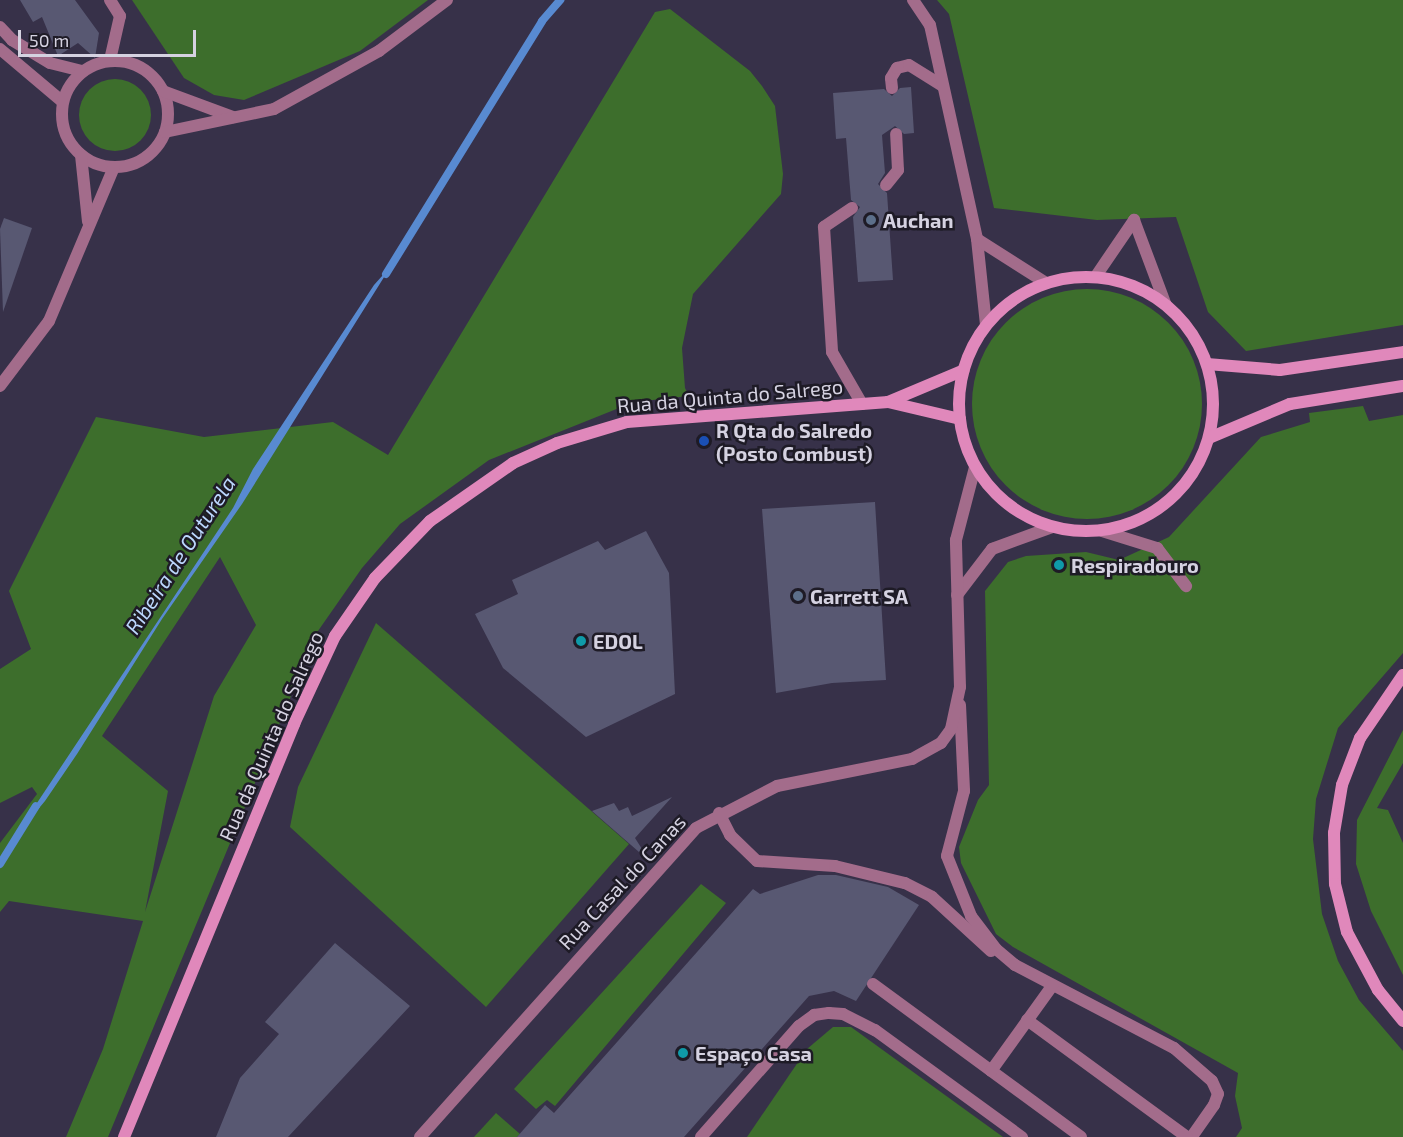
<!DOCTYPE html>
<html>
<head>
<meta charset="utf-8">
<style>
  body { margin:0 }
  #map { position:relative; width:1403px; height:1137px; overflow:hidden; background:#373149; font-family:"Exo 2",sans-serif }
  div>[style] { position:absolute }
  .green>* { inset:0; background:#3d6e2c }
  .round { border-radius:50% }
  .water>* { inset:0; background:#588ad1 }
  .stream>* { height:8px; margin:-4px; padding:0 4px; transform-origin:4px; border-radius:4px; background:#588ad1 }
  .building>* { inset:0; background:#585872 }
  .lane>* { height:12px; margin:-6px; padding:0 6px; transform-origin:6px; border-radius:6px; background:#a36c8b }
  .street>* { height:12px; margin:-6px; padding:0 6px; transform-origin:6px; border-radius:6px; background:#a36c8b }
  .street>.ring { margin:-6px; padding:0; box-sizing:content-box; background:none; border:12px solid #a36c8b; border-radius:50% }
  .secondary>* { height:12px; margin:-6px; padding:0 6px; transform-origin:6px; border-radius:6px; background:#e088bb }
  .secondary>.ring { margin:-6px; padding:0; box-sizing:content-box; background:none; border:12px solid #e088bb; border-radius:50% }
  .dots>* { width:16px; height:16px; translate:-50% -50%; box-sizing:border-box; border:3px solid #1e1b26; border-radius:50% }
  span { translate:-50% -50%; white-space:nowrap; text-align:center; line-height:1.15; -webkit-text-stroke:5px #1e1b26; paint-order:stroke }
  .poi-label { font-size:20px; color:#d5d2e1; font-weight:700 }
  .left { translate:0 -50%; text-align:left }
  .street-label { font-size:20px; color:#d5d2e1 }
  .water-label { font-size:21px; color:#bcd7fd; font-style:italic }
  .scale { position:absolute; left:18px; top:30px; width:178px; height:27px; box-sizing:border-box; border:3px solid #d5d2e1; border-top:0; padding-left:8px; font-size:18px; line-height:21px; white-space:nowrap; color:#d5d2e1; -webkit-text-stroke:4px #1e1b26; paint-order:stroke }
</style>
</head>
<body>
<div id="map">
  <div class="green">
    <i style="clip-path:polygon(132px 0,428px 0,360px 51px,244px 100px,214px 95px,184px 78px)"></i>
    <i style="clip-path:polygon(937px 0,1403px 0,1403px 325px,1246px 351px,1208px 312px,1176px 217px,1097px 220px,994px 208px,949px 14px)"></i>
    <i style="clip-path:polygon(evenodd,670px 9px,750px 71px,762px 86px,775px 106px,783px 174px,781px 194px,693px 294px,682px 348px,685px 388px,689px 396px,634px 402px,489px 460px,400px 524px,362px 568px,318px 631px,108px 1137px,66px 1137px,103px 1049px,143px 921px,9px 901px,0 912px,0 843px,37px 794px,32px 787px,0 803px,0 669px,31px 649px,9px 591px,96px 417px,204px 437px,333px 422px,388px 455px,655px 12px,670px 9px,220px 557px,256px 625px,214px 696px,145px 912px,168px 791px,102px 736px,220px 557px)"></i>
    <i class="round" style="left:79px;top:79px;width:72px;height:72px"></i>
    <i class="round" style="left:972px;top:289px;width:230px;height:230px"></i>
    <i style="clip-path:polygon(1363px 406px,1369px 421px,1403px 415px,1403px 653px,1338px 728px,1316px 799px,1313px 839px,1322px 914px,1338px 961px,1359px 1000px,1403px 1051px,1403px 1137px,1236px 1137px,1242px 1128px,1235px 1096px,1238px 1073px,1013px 947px,996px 934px,961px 863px,959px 847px,978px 800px,989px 785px,985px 591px,1008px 562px,1026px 556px,1086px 552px,1119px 560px,1169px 537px,1261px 437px,1310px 422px,1309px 413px)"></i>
    <i style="clip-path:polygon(376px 623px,629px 844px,486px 1007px,290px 827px,298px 787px)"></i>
    <i style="clip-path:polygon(1403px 730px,1403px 763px,1377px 808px,1388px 810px,1403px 843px,1403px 975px,1371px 911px,1356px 864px,1357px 820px)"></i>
    <i style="clip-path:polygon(701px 884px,726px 903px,555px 1106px,547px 1100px,536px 1109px,514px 1089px)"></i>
    <i style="clip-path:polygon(833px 1027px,851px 1027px,1003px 1137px,747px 1137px,807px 1049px)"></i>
    <i style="clip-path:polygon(496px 1113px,520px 1134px,517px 1137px,474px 1137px)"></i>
  </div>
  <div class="water">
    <i style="clip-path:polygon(391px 266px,242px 504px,162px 619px,77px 754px,45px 801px,35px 813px,31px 812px,233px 508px,253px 469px,374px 285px)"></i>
  </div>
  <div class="stream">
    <i style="left:386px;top:274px;width:297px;rotate:-58.3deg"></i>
    <i style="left:542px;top:21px;width:28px;rotate:-49deg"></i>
    <i style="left:0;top:864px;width:68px;rotate:-58.2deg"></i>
  </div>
  <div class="building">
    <i style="clip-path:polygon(20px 0,75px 0,99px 33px,95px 58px,78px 43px,58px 56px,42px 17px,33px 22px)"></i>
    <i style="clip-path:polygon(911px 87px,914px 133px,904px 134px,895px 126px,882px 135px,885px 173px,878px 184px,887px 193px,893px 280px,858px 282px,853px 217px,860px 207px,851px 200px,846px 138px,836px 139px,833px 93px,884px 89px,892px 96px,900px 88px)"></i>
    <i style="clip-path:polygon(4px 218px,32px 228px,3px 312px,0 229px)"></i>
    <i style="clip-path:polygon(875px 502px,886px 680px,832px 683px,776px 693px,762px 509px)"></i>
    <i style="clip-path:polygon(646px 531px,669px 573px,675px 694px,586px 737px,503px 668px,475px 614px,518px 594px,512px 580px,598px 541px,605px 550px)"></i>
    <i style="clip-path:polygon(672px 797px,635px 838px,642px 849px,639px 852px,592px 811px,614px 803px,619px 811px,628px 807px,632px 816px)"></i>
    <i style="clip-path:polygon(818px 875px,836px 875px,888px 887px,919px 905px,856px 1001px,834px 991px,809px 996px,684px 1137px,517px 1137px,545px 1105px,554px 1113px,753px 889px,760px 894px)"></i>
    <i style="clip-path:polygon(335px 943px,410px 1006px,288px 1137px,216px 1137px,240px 1078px,279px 1034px,265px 1022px)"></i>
  </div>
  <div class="lane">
    <i style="left:892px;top:88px;width:10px;rotate:-96deg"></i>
    <i style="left:891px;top:78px;width:12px;rotate:-59deg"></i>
    <i style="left:897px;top:68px;width:12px;rotate:-14deg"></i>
    <i style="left:909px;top:65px;width:40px;rotate:32deg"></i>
    <i style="left:886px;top:185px;width:19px;rotate:-51deg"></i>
    <i style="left:898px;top:170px;width:36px;rotate:-93deg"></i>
    <i style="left:852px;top:208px;width:34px;rotate:146deg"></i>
    <i style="left:824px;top:227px;width:125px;rotate:86.3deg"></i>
    <i style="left:832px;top:352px;width:60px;rotate:60deg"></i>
    <i style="left:957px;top:595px;width:58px;rotate:-52.7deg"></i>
    <i style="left:992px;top:549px;width:64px;rotate:-20.1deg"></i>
    <i style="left:960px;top:705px;width:86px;rotate:87.3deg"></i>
    <i style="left:964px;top:791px;width:67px;rotate:104.7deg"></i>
    <i style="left:947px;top:856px;width:65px;rotate:68.2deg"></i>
    <i style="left:971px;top:916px;width:41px;rotate:52.9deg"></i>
    <i style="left:996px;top:949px;width:25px;rotate:40deg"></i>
    <i style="left:1015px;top:965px;width:179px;rotate:27.6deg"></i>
    <i style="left:1174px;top:1048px;width:50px;rotate:41deg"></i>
    <i style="left:1212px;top:1081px;width:14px;rotate:65deg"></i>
    <i style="left:1218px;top:1094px;width:12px;rotate:110deg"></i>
    <i style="left:1214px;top:1105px;width:39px;rotate:125deg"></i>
    <i style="left:719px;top:813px;width:25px;rotate:63deg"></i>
    <i style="left:730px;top:835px;width:37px;rotate:44deg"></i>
    <i style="left:757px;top:861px;width:78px;rotate:3.7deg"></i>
    <i style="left:835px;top:866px;width:72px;rotate:13.7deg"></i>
    <i style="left:905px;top:883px;width:30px;rotate:27deg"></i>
    <i style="left:932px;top:897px;width:80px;rotate:42.5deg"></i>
    <i style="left:873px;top:984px;width:258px;rotate:36.3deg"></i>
    <i style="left:1027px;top:1020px;width:198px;rotate:36.2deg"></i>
    <i style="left:991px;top:1071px;width:105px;rotate:-54.3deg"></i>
    <i style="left:420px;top:1137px;width:414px;rotate:-48.2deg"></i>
    <i style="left:696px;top:828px;width:91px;rotate:-27.4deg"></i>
    <i style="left:777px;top:786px;width:138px;rotate:-11.3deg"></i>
    <i style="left:912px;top:759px;width:33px;rotate:-29deg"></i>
    <i style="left:941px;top:743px;width:17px;rotate:-54deg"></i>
    <i style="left:951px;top:729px;width:43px;rotate:-77.9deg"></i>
    <i style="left:960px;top:687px;width:147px;rotate:-91.6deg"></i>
    <i style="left:956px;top:540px;width:75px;rotate:-75.4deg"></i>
    <i style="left:701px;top:1137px;width:148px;rotate:-48.6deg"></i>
    <i style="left:799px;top:1026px;width:19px;rotate:-36deg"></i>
    <i style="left:814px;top:1015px;width:15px;rotate:-8deg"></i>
    <i style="left:829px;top:1013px;width:14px;rotate:4deg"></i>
    <i style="left:843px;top:1014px;width:36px;rotate:27deg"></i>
    <i style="left:875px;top:1030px;width:182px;rotate:36.1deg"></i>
  </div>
  <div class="street">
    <i style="left:110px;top:0;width:19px;rotate:58deg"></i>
    <i style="left:120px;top:16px;width:45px;rotate:102.8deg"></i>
    <i style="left:913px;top:0;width:30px;rotate:56deg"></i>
    <i style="left:930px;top:25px;width:219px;rotate:77.6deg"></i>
    <i style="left:977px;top:239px;width:86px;rotate:84deg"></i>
    <i style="left:0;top:27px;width:18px;rotate:47deg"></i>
    <i style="left:12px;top:40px;width:44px;rotate:31.2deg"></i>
    <i style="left:50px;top:63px;width:34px;rotate:14deg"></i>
    <i style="left:0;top:49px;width:82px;rotate:40.1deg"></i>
    <i class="ring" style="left:62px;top:61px;width:94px;height:94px"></i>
    <i style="left:163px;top:91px;width:75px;rotate:20.4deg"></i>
    <i style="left:165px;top:132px;width:111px;rotate:-11.9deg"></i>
    <i style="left:274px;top:109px;width:120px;rotate:-28.9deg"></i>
    <i style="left:379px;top:51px;width:85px;rotate:-36.9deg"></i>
    <i style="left:81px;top:155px;width:67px;rotate:84deg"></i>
    <i style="left:1134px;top:220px;width:89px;rotate:69.5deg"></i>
    <i style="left:977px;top:239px;width:82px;rotate:32.5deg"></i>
    <i style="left:1096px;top:276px;width:68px;rotate:-55.8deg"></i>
    <i style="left:0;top:386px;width:81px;rotate:-53deg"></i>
    <i style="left:49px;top:321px;width:167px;rotate:-67.1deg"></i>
    <i style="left:1102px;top:531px;width:58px;rotate:17.2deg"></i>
    <i style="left:1157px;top:548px;width:48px;rotate:52.7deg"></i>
  </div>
  <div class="secondary">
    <i class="ring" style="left:959px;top:277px;width:242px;height:242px"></i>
    <i style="left:1207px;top:364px;width:73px;rotate:4.7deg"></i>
    <i style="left:1280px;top:370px;width:124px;rotate:-8.3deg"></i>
    <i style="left:888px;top:402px;width:82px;rotate:-22.8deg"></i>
    <i style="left:1209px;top:438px;width:88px;rotate:-22.8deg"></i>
    <i style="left:1290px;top:404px;width:114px;rotate:-9.1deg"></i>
    <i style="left:1403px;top:675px;width:76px;rotate:124.3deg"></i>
    <i style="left:1360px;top:738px;width:50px;rotate:111deg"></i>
    <i style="left:1342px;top:785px;width:49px;rotate:99.5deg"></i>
    <i style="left:1334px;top:833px;width:51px;rotate:88.9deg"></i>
    <i style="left:1335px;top:884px;width:49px;rotate:76deg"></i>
    <i style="left:1347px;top:932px;width:66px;rotate:61.9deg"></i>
    <i style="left:1378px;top:990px;width:40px;rotate:51deg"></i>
    <i style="left:124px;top:1137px;width:447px;rotate:-67.6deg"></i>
    <i style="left:294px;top:724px;width:97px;rotate:-65deg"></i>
    <i style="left:335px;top:636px;width:70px;rotate:-55.4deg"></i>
    <i style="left:375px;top:578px;width:79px;rotate:-46deg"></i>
    <i style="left:430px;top:521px;width:101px;rotate:-34.9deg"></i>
    <i style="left:513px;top:463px;width:48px;rotate:-24.4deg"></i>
    <i style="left:557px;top:443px;width:73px;rotate:-16.7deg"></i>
    <i style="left:627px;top:422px;width:262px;rotate:-4.4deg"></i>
    <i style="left:888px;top:402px;width:74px;rotate:13.3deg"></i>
  </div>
  <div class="dots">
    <i style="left:871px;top:220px;background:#5c6f8a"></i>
    <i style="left:704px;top:441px;background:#1a4fb4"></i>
    <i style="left:1059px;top:565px;background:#0f9aa8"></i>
    <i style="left:798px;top:596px;background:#5c6f8a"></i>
    <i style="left:581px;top:641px;background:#0f9aa8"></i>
    <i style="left:683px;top:1053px;background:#0f9aa8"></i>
  </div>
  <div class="poi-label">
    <span class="left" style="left:883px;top:220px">Auchan</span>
    <span class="left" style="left:716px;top:442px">R Qta do Salredo<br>(Posto Combust)</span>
    <span class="left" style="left:1071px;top:565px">Respiradouro</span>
    <span class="left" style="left:810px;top:596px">Garrett SA</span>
    <span class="left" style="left:593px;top:641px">EDOL</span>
    <span class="left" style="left:695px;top:1053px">Espaço Casa</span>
  </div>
  <div class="street-label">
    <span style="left:730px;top:396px;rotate:-5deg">Rua da Quinta do Salrego</span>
    <span style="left:271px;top:736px;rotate:-66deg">Rua da Quinta do Salrego</span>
    <span style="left:622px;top:882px;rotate:-47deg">Rua Casal do Canas</span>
  </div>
  <div class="water-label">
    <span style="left:180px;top:555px;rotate:-57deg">Ribeira de Outurela</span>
  </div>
  <div class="scale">50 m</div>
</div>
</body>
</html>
